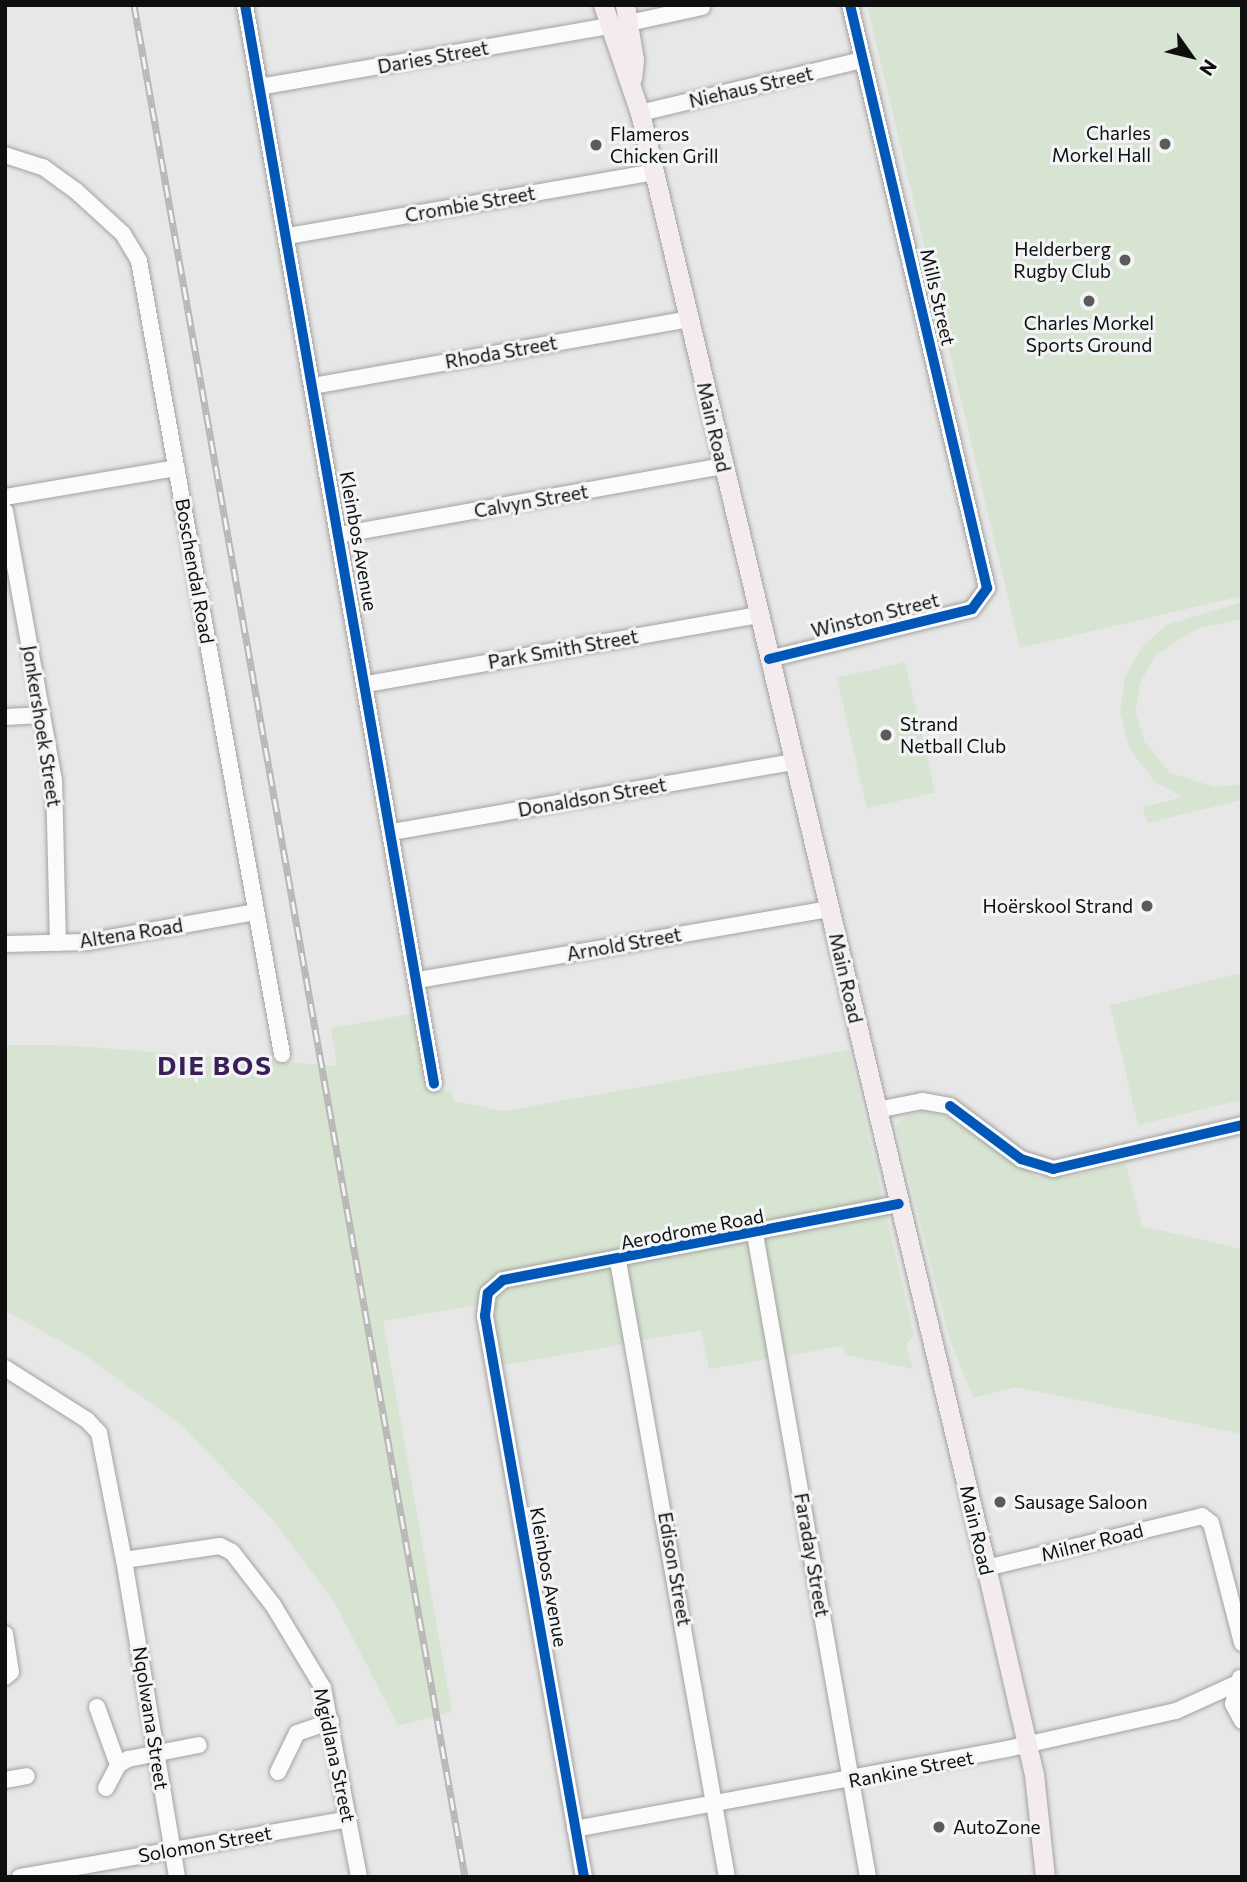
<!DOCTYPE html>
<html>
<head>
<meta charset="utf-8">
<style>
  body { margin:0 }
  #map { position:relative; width:1247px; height:1882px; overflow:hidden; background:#e7e7e8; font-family:Commissioner,sans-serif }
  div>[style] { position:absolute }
  .green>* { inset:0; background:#d8e4d2; transform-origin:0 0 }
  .roads { filter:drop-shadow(0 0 2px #a2a2a2) drop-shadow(0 0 2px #a2a2a2) }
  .minor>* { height:16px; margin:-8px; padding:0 8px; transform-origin:8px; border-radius:8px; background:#fbfbfc }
  .major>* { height:19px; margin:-9.5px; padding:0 9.5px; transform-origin:9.5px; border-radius:9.5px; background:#f4ebec }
  .rail>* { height:7px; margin-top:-3.5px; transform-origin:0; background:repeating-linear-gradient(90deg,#f3f4f6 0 13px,#b7b7b8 0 26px); box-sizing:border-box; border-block:2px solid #b7b7b8 }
  .cycleway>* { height:10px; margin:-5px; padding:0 5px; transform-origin:5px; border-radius:5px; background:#0057b8 }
  .dots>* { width:19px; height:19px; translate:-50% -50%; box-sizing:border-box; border:4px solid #f3f4f6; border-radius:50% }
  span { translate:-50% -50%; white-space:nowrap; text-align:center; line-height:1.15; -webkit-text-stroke:6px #f3f4f6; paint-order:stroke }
  .street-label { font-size:19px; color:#0f0f0f }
  .poi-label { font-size:19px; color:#0f0f0f }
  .right { translate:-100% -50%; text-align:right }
  .left { translate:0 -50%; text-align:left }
  .district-label { font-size:26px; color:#391f58; font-weight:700; letter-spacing:2px }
  .frame { position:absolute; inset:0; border:7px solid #0f0f0f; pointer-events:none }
  .north { position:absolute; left:1156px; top:21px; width:70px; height:70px; -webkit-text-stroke:5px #f3f4f6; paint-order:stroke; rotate:124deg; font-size:19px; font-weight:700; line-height:28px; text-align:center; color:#0f0f0f }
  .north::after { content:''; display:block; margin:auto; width:24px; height:32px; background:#0f0f0f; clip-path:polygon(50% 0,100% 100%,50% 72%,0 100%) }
</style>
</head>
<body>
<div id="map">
  <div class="green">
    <i style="clip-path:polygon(867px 5px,1242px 5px,1242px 596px,1020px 648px)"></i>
    <i style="clip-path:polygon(1242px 602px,1242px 619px,1196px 629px,1156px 655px,1140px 683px,1136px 711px,1144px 741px,1170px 773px,1215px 787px,1242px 784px,1242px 800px,1147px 823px,1143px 807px,1183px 797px,1155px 782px,1130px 750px,1120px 712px,1125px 676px,1142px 647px,1166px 625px)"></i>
    <i style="left:905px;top:662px;width:134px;height:70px;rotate:77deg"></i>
    <i style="clip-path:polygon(1242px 973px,1242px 1100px,1138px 1125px,1110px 1005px)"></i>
    <i style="clip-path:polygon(416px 1013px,423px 1086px,452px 1092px,453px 1101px,504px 1111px,849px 1050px,914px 1336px,906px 1344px,913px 1369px,845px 1355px,843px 1346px,709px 1369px,701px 1330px,495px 1367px,483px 1304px,383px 1321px,452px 1712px,398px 1726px,335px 1603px,272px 1519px,181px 1425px,82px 1353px,5px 1311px,5px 1045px,62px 1045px,337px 1066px,331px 1028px)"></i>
    <i style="clip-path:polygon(929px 1111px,947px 1117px,1037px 1177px,1065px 1178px,1126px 1163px,1142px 1226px,1242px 1249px,1242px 1434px,1016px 1387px,973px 1398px,949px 1337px,896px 1125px,907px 1114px)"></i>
  </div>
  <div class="roads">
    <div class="minor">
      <i style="left:245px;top:5px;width:1095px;rotate:80.06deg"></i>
      <i style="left:629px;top:23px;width:75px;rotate:-12.4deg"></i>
      <i style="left:259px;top:87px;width:354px;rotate:-9.9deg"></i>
      <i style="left:640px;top:113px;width:229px;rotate:-13.4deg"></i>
      <i style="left:5px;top:155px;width:40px;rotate:18deg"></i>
      <i style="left:43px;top:167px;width:39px;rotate:36deg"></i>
      <i style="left:75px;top:190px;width:65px;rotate:42.5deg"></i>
      <i style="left:123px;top:234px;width:31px;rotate:59deg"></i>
      <i style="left:139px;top:261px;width:806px;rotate:79.78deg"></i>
      <i style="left:288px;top:236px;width:371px;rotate:-9.9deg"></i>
      <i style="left:313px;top:386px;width:381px;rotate:-10.1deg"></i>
      <i style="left:5px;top:497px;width:174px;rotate:-9.6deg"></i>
      <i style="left:5px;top:511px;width:273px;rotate:79.7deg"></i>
      <i style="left:54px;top:780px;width:163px;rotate:88.6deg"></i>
      <i style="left:339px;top:535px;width:390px;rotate:-10.2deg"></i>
      <i style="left:769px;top:659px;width:209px;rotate:-13.8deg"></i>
      <i style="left:972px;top:609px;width:26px;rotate:-54deg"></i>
      <i style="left:987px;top:588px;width:599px;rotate:-103.22deg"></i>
      <i style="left:367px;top:684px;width:398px;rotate:-10deg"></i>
      <i style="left:5px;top:717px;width:36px;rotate:-3deg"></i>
      <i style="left:392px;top:832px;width:407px;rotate:-9.9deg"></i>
      <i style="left:5px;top:944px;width:82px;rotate:-1.4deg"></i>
      <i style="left:87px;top:942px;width:172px;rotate:-10.1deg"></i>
      <i style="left:418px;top:980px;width:417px;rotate:-9.8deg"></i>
      <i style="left:877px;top:1110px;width:46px;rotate:-11.3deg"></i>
      <i style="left:922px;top:1101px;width:28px;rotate:10deg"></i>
      <i style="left:950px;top:1106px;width:89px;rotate:36.7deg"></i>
      <i style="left:1021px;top:1159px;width:34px;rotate:17deg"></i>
      <i style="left:1053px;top:1169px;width:194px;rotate:-13.1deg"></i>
      <i style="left:755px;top:1234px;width:653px;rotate:80.03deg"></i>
      <i style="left:618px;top:1261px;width:626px;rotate:79.97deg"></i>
      <i style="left:5px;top:1368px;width:97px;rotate:32.4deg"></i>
      <i style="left:87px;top:1420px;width:18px;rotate:47deg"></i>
      <i style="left:99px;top:1433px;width:129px;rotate:78.9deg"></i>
      <i style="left:124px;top:1560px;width:97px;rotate:-8.3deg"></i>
      <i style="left:220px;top:1546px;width:13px;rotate:27deg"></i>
      <i style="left:232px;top:1552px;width:67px;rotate:52.3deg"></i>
      <i style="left:273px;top:1605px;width:97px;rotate:58.9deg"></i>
      <i style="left:323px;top:1688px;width:192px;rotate:79.2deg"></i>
      <i style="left:124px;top:1560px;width:321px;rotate:80.5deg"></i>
      <i style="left:986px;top:1568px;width:222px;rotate:-13.5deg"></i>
      <i style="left:1202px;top:1516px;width:11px;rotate:38deg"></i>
      <i style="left:1211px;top:1523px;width:124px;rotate:75.5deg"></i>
      <i style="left:5px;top:1634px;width:38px;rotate:81deg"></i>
      <i style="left:11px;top:1672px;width:8px;rotate:140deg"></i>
      <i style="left:1240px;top:1678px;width:27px;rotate:105deg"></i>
      <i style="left:1233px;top:1704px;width:19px;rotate:62deg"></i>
      <i style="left:97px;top:1707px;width:62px;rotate:70.1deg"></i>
      <i style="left:278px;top:1772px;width:43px;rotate:-64deg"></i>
      <i style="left:297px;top:1733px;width:36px;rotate:-19deg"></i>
      <i style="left:5px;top:1780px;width:22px;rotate:-10deg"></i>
      <i style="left:106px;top:1788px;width:26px;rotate:-62deg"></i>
      <i style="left:118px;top:1765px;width:12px;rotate:-31deg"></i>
      <i style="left:128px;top:1759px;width:72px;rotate:-11.2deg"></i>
      <i style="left:575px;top:1829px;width:439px;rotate:-10.5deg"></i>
      <i style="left:1007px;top:1749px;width:173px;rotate:-12.7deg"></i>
      <i style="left:1176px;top:1711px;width:72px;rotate:-24.4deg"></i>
      <i style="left:20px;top:1877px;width:333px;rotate:-10deg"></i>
      <i style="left:584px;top:1877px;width:570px;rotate:-100.01deg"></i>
      <i style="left:485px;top:1316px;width:23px;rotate:-83deg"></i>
      <i style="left:488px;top:1293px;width:20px;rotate:-41deg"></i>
      <i style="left:503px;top:1280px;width:403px;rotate:-10.9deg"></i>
    </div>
    <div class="major">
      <i style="left:603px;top:5px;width:114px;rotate:71.1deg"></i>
      <i style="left:640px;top:113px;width:1499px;rotate:76.61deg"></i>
      <i style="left:987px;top:1571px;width:208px;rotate:77deg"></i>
      <i style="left:1034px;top:1774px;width:104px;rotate:83.9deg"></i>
      <i style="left:625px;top:5px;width:56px;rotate:80.7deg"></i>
      <i style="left:634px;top:60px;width:18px;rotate:96deg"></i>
    </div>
  </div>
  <div class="rail">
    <i style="left:134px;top:5px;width:1901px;rotate:79.97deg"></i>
  </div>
  <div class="cycleway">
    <i style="left:245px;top:5px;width:1095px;rotate:80.06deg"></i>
    <i style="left:769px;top:659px;width:209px;rotate:-13.8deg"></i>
    <i style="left:972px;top:609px;width:26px;rotate:-54deg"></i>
    <i style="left:987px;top:588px;width:599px;rotate:-103.22deg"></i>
    <i style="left:950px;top:1106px;width:89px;rotate:36.7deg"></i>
    <i style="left:1021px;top:1159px;width:34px;rotate:17deg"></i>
    <i style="left:1053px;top:1169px;width:194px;rotate:-13.1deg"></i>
    <i style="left:584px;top:1877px;width:570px;rotate:-100.01deg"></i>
    <i style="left:485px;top:1316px;width:23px;rotate:-83deg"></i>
    <i style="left:488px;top:1293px;width:20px;rotate:-41deg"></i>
    <i style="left:503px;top:1280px;width:403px;rotate:-10.9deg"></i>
  </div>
  <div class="dots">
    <i style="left:1165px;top:144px;background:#5b5b5b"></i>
    <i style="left:596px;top:145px;background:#5b5b5b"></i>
    <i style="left:1125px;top:260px;background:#5b5b5b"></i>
    <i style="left:1089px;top:301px;background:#5b5b5b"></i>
    <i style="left:886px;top:735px;background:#5b5b5b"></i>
    <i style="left:1147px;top:906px;background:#5b5b5b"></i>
    <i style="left:1000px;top:1502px;background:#5b5b5b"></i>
    <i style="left:939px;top:1827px;background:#5b5b5b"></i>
  </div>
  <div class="street-label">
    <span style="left:433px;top:57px;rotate:-10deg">Daries Street</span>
    <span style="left:751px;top:87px;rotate:-13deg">Niehaus Street</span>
    <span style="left:470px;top:204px;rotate:-10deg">Crombie Street</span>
    <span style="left:938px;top:297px;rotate:77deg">Mills Street</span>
    <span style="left:501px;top:352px;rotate:-10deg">Rhoda Street</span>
    <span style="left:714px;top:427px;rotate:77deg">Main Road</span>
    <span style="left:531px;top:501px;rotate:-10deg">Calvyn Street</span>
    <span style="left:359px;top:541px;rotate:80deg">Kleinbos Avenue</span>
    <span style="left:195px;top:571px;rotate:80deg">Boschendal Road</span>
    <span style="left:875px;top:615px;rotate:-14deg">Winston Street</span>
    <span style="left:563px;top:649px;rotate:-10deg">Park Smith Street</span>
    <span style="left:42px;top:726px;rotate:81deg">Jonkershoek Street</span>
    <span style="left:592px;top:797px;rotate:-10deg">Donaldson Street</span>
    <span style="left:131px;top:933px;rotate:-9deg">Altena Road</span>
    <span style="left:624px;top:944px;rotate:-10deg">Arnold Street</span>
    <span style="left:846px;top:978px;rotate:77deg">Main Road</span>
    <span style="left:692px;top:1229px;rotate:-11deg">Aerodrome Road</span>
    <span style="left:977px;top:1530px;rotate:77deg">Main Road</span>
    <span style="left:1092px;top:1542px;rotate:-14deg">Milner Road</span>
    <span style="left:812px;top:1555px;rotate:80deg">Faraday Street</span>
    <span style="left:675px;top:1569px;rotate:80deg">Edison Street</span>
    <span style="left:549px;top:1577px;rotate:80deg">Kleinbos Avenue</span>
    <span style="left:151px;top:1718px;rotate:81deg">Nqolwana Street</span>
    <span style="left:335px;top:1755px;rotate:78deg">Mgidlana Street</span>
    <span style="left:911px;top:1769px;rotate:-11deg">Rankine Street</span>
    <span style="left:205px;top:1844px;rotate:-10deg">Solomon Street</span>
  </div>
  <div class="poi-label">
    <span class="right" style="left:1151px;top:144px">Charles<br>Morkel Hall</span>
    <span class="left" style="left:610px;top:145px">Flameros<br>Chicken Grill</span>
    <span class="right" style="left:1111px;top:260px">Helderberg<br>Rugby Club</span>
    <span style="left:1089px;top:334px">Charles Morkel<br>Sports Ground</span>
    <span class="left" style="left:900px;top:735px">Strand<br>Netball Club</span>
    <span class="right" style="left:1133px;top:906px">Hoërskool Strand</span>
    <span class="left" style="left:1014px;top:1502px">Sausage Saloon</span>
    <span class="left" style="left:953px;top:1827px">AutoZone</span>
  </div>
  <div class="district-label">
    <span style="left:215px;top:1065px">DIE BOS</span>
  </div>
  <div class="frame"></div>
  <div class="north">N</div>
</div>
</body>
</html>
